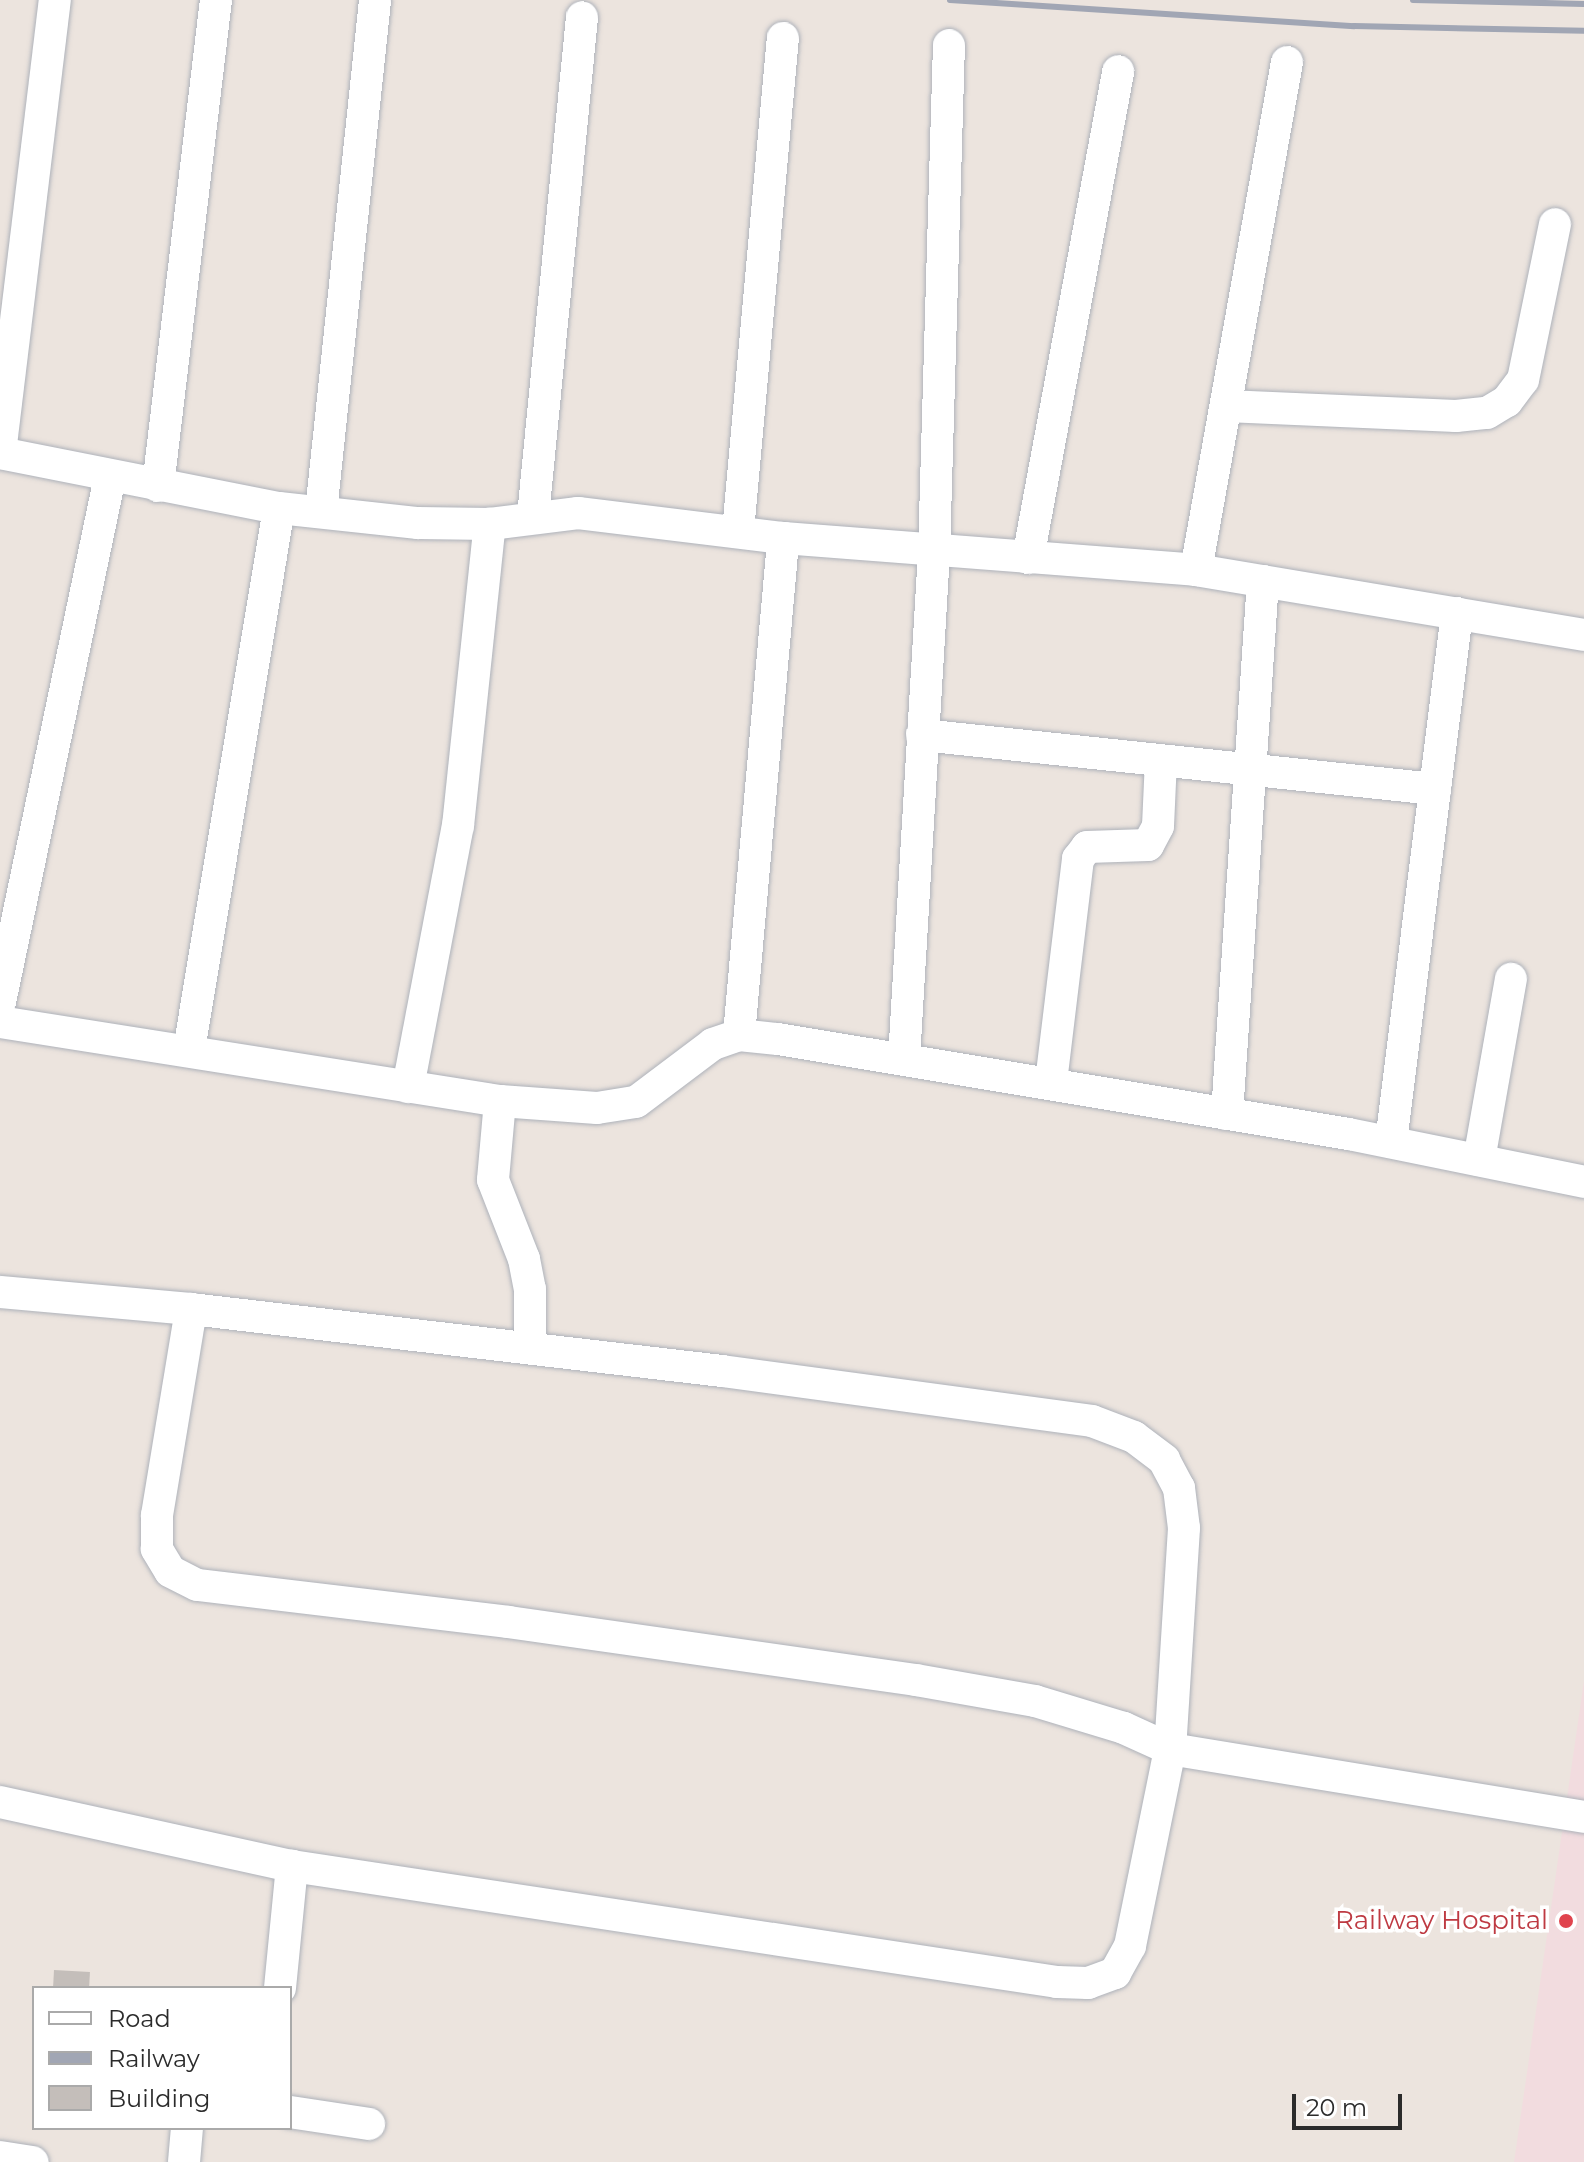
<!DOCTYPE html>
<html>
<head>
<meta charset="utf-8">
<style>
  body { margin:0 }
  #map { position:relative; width:1584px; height:2162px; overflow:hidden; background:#ece4de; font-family:Montserrat,sans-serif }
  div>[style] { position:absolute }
  .medical>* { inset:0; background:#f2dcdf }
  .building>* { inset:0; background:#c4beba; transform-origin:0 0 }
  .roads { filter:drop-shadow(0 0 2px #aeb2ba) drop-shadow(0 0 2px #aeb2ba) }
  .minor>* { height:32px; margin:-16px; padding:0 16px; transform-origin:16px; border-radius:16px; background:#fff }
  .rail>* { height:6px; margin:-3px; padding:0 3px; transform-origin:3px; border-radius:3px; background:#a1a6b4 }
  .dots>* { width:22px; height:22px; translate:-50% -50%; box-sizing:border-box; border:4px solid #fff; border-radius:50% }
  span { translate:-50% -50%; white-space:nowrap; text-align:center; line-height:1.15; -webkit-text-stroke:7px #fff; paint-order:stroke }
  .health-label { font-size:26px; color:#be3a42 }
  .right { translate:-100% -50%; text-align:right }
  .legend { position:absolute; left:32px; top:1986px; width:260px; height:144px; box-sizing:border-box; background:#fff; border:2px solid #aaa; margin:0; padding:10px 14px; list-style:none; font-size:24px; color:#2b2b2b }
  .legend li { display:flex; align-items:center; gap:16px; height:40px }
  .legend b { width:40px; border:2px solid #aaa }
  .scale { position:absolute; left:1292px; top:2094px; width:110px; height:36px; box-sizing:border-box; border:4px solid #2b2b2b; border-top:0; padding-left:10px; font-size:24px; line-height:28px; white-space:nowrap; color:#2b2b2b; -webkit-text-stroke:6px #fff; paint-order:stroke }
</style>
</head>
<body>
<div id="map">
  <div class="medical">
    <i style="clip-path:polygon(1584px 1681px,1584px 2162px,1514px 2162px)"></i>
  </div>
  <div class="building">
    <i style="left:54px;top:1970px;width:36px;height:18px;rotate:3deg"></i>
  </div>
  <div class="roads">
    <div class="minor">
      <i style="left:1226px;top:406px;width:230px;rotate:2.5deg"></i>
      <i style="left:1456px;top:416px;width:31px;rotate:-6deg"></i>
      <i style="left:1487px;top:413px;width:23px;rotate:-31deg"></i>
      <i style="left:1507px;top:401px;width:26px;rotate:-53deg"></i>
      <i style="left:1523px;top:380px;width:159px;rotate:-78.4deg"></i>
      <i style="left:0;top:453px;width:284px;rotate:11.2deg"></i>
      <i style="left:279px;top:508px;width:140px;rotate:6.2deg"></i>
      <i style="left:418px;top:523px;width:72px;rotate:0.8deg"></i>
      <i style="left:490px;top:524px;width:89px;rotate:-7.1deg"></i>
      <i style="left:578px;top:513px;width:207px;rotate:7deg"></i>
      <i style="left:783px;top:538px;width:414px;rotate:4.4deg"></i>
      <i style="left:1196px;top:570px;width:393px;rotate:9.5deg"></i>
      <i style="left:0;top:453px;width:456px;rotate:-83.1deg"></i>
      <i style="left:158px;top:486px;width:489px;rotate:-83.2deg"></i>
      <i style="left:321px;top:512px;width:514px;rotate:-83.97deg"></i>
      <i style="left:533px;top:516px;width:501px;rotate:-84.39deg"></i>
      <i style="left:738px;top:531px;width:495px;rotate:-84.8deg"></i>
      <i style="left:1028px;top:558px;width:495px;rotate:-79.5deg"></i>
      <i style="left:1196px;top:570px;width:516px;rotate:-79.84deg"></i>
      <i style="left:922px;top:735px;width:516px;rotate:6.01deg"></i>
      <i style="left:0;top:1002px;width:536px;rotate:-78.17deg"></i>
      <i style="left:0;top:1022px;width:506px;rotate:8.98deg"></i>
      <i style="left:500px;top:1101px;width:97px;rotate:4.1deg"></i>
      <i style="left:597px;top:1108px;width:39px;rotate:-9deg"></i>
      <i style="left:636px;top:1102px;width:96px;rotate:-37deg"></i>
      <i style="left:713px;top:1044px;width:28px;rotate:-19deg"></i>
      <i style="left:739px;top:1035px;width:39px;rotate:6deg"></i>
      <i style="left:778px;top:1039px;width:579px;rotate:9.45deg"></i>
      <i style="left:1349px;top:1134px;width:240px;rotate:11.5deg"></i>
      <i style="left:739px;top:1035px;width:499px;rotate:-84.9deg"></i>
      <i style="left:189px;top:1050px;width:549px;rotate:-80.57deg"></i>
      <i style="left:904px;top:1059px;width:508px;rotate:-86.61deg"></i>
      <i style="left:934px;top:552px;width:507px;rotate:-88.31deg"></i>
      <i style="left:1051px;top:1082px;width:225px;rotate:-83.1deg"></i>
      <i style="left:1078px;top:859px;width:15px;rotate:-53deg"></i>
      <i style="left:1087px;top:847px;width:61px;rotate:-1.9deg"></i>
      <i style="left:1148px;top:845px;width:21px;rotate:-62deg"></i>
      <i style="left:1158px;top:826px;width:65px;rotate:-87.4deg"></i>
      <i style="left:408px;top:1087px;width:266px;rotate:-79.2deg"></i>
      <i style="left:458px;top:826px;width:304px;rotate:-84deg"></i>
      <i style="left:500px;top:1101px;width:79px;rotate:95.1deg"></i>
      <i style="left:493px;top:1180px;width:85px;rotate:68.6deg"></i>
      <i style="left:524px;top:1259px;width:31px;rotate:79deg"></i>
      <i style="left:530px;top:1289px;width:59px;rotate:90deg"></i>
      <i style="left:1227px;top:1114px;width:534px;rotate:-86.14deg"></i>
      <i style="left:1391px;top:1142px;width:533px;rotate:-82.89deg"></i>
      <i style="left:1479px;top:1160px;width:184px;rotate:-80deg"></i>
      <i style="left:0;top:1292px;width:192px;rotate:5.1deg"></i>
      <i style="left:191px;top:1309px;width:535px;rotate:6.66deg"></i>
      <i style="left:722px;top:1371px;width:373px;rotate:7.7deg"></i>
      <i style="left:1092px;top:1421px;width:45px;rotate:20.9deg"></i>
      <i style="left:1134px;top:1437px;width:38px;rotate:37deg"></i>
      <i style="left:1164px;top:1460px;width:32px;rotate:62deg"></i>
      <i style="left:1179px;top:1488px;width:40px;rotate:82.9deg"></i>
      <i style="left:1184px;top:1528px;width:221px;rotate:93.6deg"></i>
      <i style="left:1170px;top:1749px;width:51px;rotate:-155.5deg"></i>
      <i style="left:1124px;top:1728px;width:93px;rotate:-163.1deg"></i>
      <i style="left:1035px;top:1701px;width:121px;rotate:-170deg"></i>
      <i style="left:916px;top:1680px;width:411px;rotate:-171.9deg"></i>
      <i style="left:509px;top:1622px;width:314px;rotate:-173.2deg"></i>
      <i style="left:197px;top:1585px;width:30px;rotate:-153deg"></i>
      <i style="left:170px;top:1571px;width:26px;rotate:-121deg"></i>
      <i style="left:157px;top:1549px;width:34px;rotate:-90deg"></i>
      <i style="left:157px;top:1515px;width:209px;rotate:-80.6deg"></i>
      <i style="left:0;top:1802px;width:299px;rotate:12.4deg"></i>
      <i style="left:292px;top:1866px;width:774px;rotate:8.62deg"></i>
      <i style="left:1057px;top:1982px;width:31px;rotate:2deg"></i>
      <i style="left:1088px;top:1983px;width:29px;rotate:-20deg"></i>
      <i style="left:1115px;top:1973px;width:31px;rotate:-61deg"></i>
      <i style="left:1130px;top:1946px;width:201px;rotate:-78.5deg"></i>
      <i style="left:1170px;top:1749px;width:420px;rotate:9.3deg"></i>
      <i style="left:280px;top:1988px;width:123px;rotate:-84.4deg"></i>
      <i style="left:290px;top:2112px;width:80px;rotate:8.6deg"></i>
      <i style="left:0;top:2157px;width:33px;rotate:9deg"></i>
      <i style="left:184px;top:2162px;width:34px;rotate:-85deg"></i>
    </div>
  </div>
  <div class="rail">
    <i style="left:950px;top:0;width:405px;rotate:3.7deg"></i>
    <i style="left:1354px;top:26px;width:230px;rotate:1.2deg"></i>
    <i style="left:1413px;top:0;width:171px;rotate:1.3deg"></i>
  </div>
  <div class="dots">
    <i style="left:1566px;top:1921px;background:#e0444e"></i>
  </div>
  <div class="health-label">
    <span class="right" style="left:1548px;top:1921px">Railway Hospital</span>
  </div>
  <ul class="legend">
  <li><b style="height:10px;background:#fff"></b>Road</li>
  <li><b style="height:10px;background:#a1a6b4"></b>Railway</li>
  <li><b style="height:22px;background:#c4beba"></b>Building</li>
  </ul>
  <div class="scale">20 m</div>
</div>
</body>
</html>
